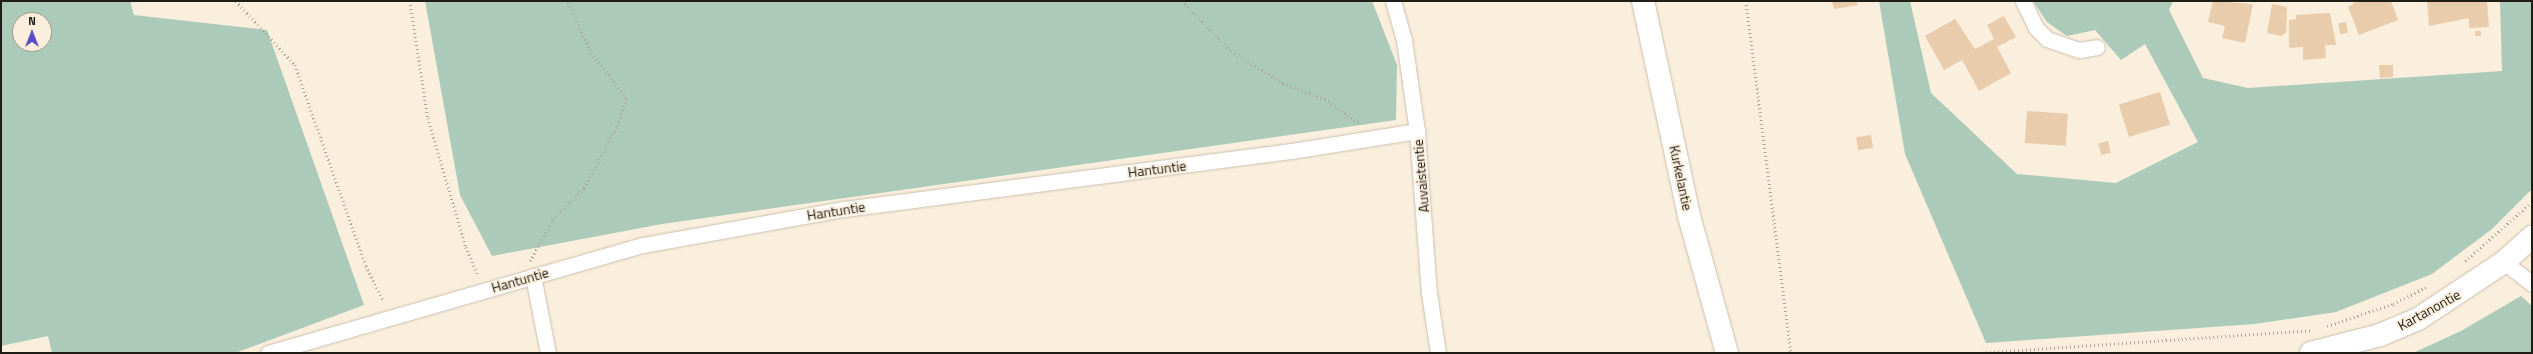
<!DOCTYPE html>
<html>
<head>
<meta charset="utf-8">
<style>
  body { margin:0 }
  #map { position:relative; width:2533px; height:354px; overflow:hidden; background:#faeedc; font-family:"Titillium Web",sans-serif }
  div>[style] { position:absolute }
  .green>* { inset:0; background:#accab9 }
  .building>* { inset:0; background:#e9ccab; transform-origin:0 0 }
  .path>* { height:2.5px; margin-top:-1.25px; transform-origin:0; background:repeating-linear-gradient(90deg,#afa698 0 1px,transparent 0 4px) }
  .roads { filter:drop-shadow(0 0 1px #cabfae) drop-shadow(0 0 1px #cabfae) }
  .street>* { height:15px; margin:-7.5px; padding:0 7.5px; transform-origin:7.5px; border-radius:7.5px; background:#fff }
  .secondary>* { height:22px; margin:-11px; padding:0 11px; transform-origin:11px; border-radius:11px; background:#fff }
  span { translate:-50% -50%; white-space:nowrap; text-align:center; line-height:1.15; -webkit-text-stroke:3.5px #faeedc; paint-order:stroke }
  .street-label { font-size:14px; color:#201c16 }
  .frame { position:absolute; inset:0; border:2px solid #201c16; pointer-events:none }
  .north { position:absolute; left:12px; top:12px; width:40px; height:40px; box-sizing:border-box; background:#faeedc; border:1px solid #a39a8d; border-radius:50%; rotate:0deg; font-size:11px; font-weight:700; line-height:16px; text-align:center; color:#201c16 }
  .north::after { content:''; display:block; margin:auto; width:14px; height:18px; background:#5b4fc7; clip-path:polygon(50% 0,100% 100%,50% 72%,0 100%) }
</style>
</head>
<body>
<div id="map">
  <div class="green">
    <i style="clip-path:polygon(evenodd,1px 1px,130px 1px,134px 15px,267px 30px,364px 305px,235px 353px,52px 353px,48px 336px,1px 346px,1px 1px,20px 20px,44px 20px,44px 44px,20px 44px,20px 20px)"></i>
    <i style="clip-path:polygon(425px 1px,1372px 1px,1397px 65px,1396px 120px,662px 224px,492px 256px,460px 195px)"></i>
    <i style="clip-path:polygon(1879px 1px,1910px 1px,1931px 93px,2017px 174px,2116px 183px,2198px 142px,2145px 44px,2121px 60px,2095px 30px,2067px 36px,2047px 22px,2033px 1px,2173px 1px,2169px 10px,2203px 78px,2248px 88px,2502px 71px,2500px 1px,2532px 1px,2532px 189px,2492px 229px,2432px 274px,2336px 312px,2255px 324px,1986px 343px,1905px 154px)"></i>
    <i style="clip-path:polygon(2521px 296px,2532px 306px,2531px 353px,2413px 353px,2461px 331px)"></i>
  </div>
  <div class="building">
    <i style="clip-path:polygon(1832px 1px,1857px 1px,1858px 5px,1834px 9px)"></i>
    <i style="clip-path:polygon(2213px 1px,2253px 4px,2245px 43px,2222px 38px,2225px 26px,2208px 22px)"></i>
    <i style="clip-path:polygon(2357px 1px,2391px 1px,2398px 20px,2359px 35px,2348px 7px)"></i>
    <i style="clip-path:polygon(2427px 1px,2487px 1px,2489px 27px,2469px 28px,2469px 18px,2429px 26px)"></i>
    <i style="clip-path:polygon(2272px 4px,2287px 7px,2286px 33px,2281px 36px,2267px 33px)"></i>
    <i style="clip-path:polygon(2330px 13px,2336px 45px,2325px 45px,2326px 58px,2303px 60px,2303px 47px,2289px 48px,2289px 20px,2296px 19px,2296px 15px)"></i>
    <i style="clip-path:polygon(2004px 16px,2016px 37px,1997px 47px,2011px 73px,1979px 91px,1962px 60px,1944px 70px,1925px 36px,1955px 19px,1975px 49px,1994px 39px,1987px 25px)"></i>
    <i style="left:2346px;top:22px;width:11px;height:8px;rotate:80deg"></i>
    <i style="left:2475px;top:31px;width:6px;height:5px"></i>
    <i style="clip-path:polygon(2379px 65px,2393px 65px,2393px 77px,2380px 78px)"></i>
    <i style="left:2160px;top:92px;width:34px;height:43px;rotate:73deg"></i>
    <i style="left:2027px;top:111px;width:41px;height:32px;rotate:4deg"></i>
    <i style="left:1871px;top:135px;width:13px;height:15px;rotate:81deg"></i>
    <i style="left:2108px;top:141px;width:12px;height:10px;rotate:76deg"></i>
  </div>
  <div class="path">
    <i style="left:236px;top:1px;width:87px;rotate:47.3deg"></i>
    <i style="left:295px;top:65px;width:213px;rotate:70.5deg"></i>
    <i style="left:366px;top:266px;width:40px;rotate:63.4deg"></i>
    <i style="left:410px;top:1px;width:118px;rotate:81.3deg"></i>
    <i style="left:428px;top:118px;width:134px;rotate:73.6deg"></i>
    <i style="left:466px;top:247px;width:30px;rotate:67deg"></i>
    <i style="left:1182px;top:1px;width:70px;rotate:45.6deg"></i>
    <i style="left:1231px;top:51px;width:61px;rotate:31.6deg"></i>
    <i style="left:1283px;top:83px;width:45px;rotate:20.9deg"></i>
    <i style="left:1325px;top:99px;width:42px;rotate:35.2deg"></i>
    <i style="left:1746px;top:1px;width:355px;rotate:82.7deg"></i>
    <i style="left:530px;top:261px;width:47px;rotate:-61.8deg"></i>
    <i style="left:552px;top:220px;width:45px;rotate:-45deg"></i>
    <i style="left:584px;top:188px;width:70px;rotate:-62deg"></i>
    <i style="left:617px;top:126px;width:29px;rotate:-72deg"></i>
    <i style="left:626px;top:98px;width:59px;rotate:-127.5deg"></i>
    <i style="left:590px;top:51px;width:55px;rotate:-114.7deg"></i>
    <i style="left:2465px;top:261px;width:89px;rotate:-41.4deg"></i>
    <i style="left:2327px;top:326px;width:70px;rotate:-18.4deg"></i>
    <i style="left:2393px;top:304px;width:37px;rotate:-27deg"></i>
    <i style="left:1978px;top:353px;width:335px;rotate:-3.9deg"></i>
  </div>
  <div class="roads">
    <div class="street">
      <i style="left:1393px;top:1px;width:41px;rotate:74.2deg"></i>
      <i style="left:1404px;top:40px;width:92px;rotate:81.9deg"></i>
      <i style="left:1417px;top:131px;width:162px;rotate:85.8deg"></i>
      <i style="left:1429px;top:293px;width:61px;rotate:81.5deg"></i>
      <i style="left:2023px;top:1px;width:30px;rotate:64deg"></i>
      <i style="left:2036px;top:28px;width:16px;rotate:45deg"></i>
      <i style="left:2047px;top:39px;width:34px;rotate:19deg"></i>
      <i style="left:2079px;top:50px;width:18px;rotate:-9deg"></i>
      <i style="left:2504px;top:262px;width:36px;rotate:38deg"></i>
      <i style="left:533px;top:276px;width:78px;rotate:79deg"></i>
      <i style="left:268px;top:353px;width:390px;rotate:-16.1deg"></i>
      <i style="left:643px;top:245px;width:204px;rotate:-10.2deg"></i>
      <i style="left:844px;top:209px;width:452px;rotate:-7.4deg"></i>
      <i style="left:1292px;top:151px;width:127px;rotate:-9.1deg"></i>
    </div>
    <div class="secondary">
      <i style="left:1643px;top:1px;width:220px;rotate:77.9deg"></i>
      <i style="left:1689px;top:216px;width:142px;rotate:74.5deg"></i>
      <i style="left:2311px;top:353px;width:71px;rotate:-14.6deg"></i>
      <i style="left:2380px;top:335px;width:41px;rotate:-22.8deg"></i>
      <i style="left:2418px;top:319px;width:103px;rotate:-33.5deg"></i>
      <i style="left:2504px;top:262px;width:38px;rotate:-42deg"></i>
    </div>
  </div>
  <div class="street-label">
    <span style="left:1157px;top:169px;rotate:-7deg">Hantuntie</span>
    <span style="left:1421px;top:176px;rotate:-95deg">Auvaistentie</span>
    <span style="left:1681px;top:178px;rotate:78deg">Kurkelantie</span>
    <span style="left:836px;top:211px;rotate:-9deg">Hantuntie</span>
    <span style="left:520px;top:280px;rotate:-16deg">Hantuntie</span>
    <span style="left:2429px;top:310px;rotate:-29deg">Kartanontie</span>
  </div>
  <div class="frame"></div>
  <div class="north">N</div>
</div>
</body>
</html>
